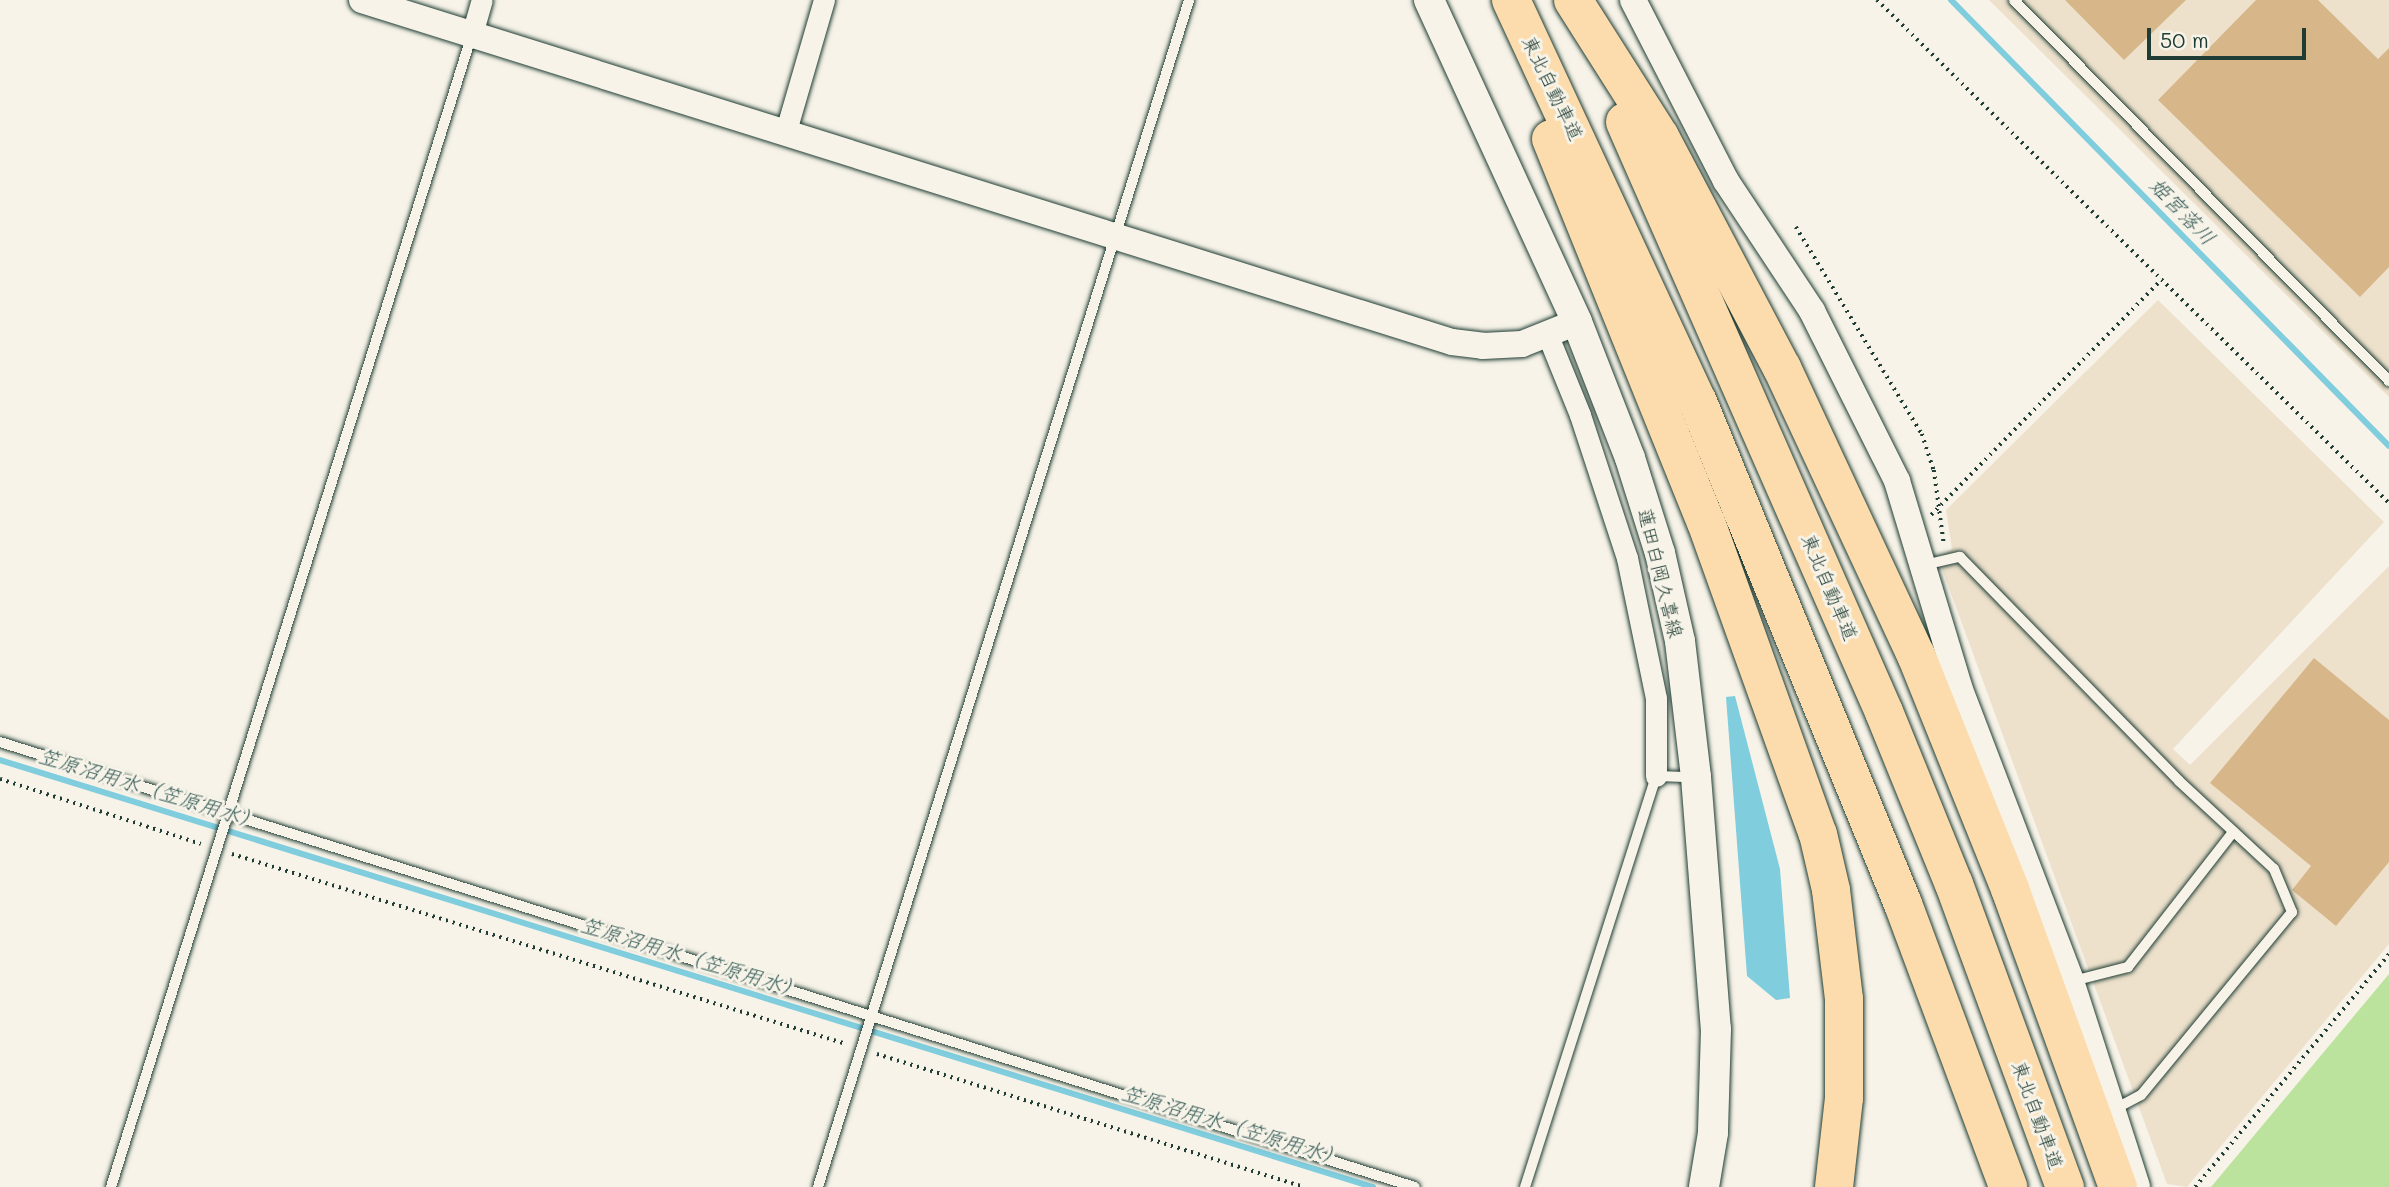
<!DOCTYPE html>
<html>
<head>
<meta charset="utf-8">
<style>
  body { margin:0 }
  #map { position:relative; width:2389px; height:1187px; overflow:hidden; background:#f7f3e8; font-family:Mali,"Klee One",sans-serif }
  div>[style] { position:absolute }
  .built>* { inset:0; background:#ede1cc }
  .green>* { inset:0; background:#bce39e }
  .water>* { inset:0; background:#80cdde }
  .stream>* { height:6px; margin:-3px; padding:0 3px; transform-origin:3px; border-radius:3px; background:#80cdde }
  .building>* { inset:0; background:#d7b78a }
  .path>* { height:3.5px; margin-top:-1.75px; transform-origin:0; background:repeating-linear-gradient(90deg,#1f3d34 0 2px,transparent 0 7px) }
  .roads { filter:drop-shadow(0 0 2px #1f3d34) drop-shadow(0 0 2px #1f3d34) }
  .service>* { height:10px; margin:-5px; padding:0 5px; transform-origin:5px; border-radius:5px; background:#f7f3e8 }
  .minor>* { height:21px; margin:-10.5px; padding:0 10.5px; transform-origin:10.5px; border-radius:10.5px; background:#f7f3e8 }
  .tertiary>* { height:26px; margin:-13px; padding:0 13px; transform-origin:13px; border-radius:13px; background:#f7f3e8 }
  .secondary>* { height:30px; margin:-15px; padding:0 15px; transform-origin:15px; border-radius:15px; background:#f7f3e8 }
  .motorway>* { height:38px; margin:-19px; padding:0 19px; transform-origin:19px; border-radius:19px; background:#fcdcac }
  span { translate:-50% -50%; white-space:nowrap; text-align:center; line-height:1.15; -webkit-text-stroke:6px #f7f3e8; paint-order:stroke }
  .street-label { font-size:19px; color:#1f3d34 }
  .water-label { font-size:21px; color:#325a56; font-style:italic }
  .scale { position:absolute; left:2147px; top:28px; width:159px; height:32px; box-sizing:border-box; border:4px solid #1f3d34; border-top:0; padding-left:9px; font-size:21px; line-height:24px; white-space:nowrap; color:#1f3d34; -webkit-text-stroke:5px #f7f3e8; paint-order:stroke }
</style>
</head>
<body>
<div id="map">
  <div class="built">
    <i style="clip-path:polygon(1989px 0,2389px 0,2389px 397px,2097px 107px)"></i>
    <i style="clip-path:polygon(2158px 300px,2384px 522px,2173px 749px,2190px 765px,2389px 566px,2389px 944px,2187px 1187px,2167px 1184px,1938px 558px,1952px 549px,1946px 510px)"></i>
  </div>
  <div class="green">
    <i style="clip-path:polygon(2389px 974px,2389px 1187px,2211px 1187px)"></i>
  </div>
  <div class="water">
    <i style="clip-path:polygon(1735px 696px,1780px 869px,1790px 998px,1776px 1000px,1747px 976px,1726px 697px)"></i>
  </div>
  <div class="stream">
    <i style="left:1951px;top:0;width:625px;rotate:45.52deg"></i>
    <i style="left:0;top:760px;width:1438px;rotate:17.28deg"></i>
  </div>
  <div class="building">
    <i style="clip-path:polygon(2065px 0,2186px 0,2124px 60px)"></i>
    <i style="clip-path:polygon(2256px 0,2318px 0,2378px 59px,2389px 48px,2389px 267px,2360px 297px,2158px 100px)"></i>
    <i style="clip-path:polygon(2314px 658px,2389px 720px,2389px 862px,2336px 926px,2292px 890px,2311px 866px,2210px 783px)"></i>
  </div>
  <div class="path">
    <i style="left:1877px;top:0;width:718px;rotate:44.49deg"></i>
    <i style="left:1796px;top:227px;width:242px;rotate:58.7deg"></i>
    <i style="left:1922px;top:434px;width:38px;rotate:72deg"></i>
    <i style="left:1934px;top:470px;width:75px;rotate:82.3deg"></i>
    <i style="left:1931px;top:515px;width:329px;rotate:-45.6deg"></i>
    <i style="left:0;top:779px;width:211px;rotate:17.9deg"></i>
    <i style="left:232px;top:854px;width:643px;rotate:17.19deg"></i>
    <i style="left:877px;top:1054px;width:446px;rotate:17.3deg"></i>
    <i style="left:2195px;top:1187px;width:303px;rotate:-50.2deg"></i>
  </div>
  <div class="roads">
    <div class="service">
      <i style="left:2014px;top:0;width:535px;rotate:45.45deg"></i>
      <i style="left:1924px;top:565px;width:37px;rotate:-13deg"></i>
      <i style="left:1960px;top:557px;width:313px;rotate:45.6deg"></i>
      <i style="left:2179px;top:781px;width:129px;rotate:42.8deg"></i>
      <i style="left:2274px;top:869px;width:47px;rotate:67.3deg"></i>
      <i style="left:2292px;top:912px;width:237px;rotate:129.5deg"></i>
      <i style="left:2141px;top:1095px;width:30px;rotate:152deg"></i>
      <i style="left:0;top:742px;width:1483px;rotate:17.46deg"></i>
      <i style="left:2073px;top:981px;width:57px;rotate:-14.3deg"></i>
      <i style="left:2128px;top:967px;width:171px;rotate:-52.1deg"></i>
      <i style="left:111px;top:1187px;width:1208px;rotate:-72.61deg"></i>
      <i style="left:818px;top:1187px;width:1244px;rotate:-72.64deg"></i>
      <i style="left:1525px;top:1187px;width:431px;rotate:-72.3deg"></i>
      <i style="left:1656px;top:776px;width:37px;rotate:2deg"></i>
    </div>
    <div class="minor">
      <i style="left:472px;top:34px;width:35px;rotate:-74deg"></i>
      <i style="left:785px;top:134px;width:140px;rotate:-73.8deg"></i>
      <i style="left:1548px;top:336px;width:85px;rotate:67.9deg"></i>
      <i style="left:1580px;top:415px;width:151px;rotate:71.8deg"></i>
      <i style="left:1627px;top:558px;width:143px;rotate:78.3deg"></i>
      <i style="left:1656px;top:698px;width:78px;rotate:90deg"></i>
    </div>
    <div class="tertiary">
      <i style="left:362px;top:0;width:1142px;rotate:17.42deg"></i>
      <i style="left:1452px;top:342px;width:31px;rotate:7deg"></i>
      <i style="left:1483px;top:346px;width:39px;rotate:-3deg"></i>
      <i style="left:1522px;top:344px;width:59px;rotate:-21.8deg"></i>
      <i style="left:1633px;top:0;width:203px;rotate:62.8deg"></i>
      <i style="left:1726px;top:181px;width:156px;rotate:56.5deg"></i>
      <i style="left:1812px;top:311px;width:190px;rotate:63.4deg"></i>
      <i style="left:1897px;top:481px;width:215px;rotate:73.2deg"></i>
      <i style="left:1959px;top:687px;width:315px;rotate:69.1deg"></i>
      <i style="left:2071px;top:981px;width:216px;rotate:72.2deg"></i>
    </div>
    <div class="secondary">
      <i style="left:1429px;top:0;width:354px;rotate:65.3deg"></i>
      <i style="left:1577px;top:322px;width:146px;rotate:68.7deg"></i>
      <i style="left:1630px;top:458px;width:100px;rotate:72.5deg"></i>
      <i style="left:1660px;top:553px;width:90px;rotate:77.2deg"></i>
      <i style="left:1680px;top:641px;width:137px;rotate:83.3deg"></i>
      <i style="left:1696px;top:777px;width:253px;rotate:85.5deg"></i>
      <i style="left:1716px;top:1029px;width:104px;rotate:91.7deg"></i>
      <i style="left:1713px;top:1133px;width:55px;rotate:99.5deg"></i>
    </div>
    <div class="motorway">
      <i style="left:1511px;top:0;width:443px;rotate:65.1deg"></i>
      <i style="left:1698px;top:402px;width:542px;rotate:67.79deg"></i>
      <i style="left:1903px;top:904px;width:302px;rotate:69.6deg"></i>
      <i style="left:1573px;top:0;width:162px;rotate:57.6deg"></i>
      <i style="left:1660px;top:137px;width:261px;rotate:62.2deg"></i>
      <i style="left:1782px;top:368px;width:317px;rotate:65deg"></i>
      <i style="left:1916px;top:655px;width:252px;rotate:68.1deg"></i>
      <i style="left:2010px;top:889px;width:317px;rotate:70.1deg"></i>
      <i style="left:1625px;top:122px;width:644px;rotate:66.3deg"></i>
      <i style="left:1884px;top:712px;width:186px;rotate:67.9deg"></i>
      <i style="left:1954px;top:884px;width:323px;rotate:69.9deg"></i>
      <i style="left:1551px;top:139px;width:413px;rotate:68deg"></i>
      <i style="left:1706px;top:522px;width:331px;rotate:70.3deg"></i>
      <i style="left:1818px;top:834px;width:57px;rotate:76.9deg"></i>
      <i style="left:1831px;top:890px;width:110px;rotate:83.2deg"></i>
      <i style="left:1844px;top:999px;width:99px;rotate:90deg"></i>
      <i style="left:1844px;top:1098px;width:90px;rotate:96.4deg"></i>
    </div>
  </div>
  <div class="street-label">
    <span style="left:1553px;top:88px;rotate:64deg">東北自動車道</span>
    <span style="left:1661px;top:573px;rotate:76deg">蓮田白岡久喜線</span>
    <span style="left:1830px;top:587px;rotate:67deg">東北自動車道</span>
    <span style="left:2038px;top:1115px;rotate:70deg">東北自動車道</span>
  </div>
  <div class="water-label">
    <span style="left:2183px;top:211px;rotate:46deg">姫宮落川</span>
    <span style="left:150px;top:788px;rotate:17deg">笠原沼用水（笠原用水）</span>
    <span style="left:692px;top:957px;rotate:17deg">笠原沼用水（笠原用水）</span>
    <span style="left:1233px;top:1125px;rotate:17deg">笠原沼用水（笠原用水）</span>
  </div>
  <div class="scale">50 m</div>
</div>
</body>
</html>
